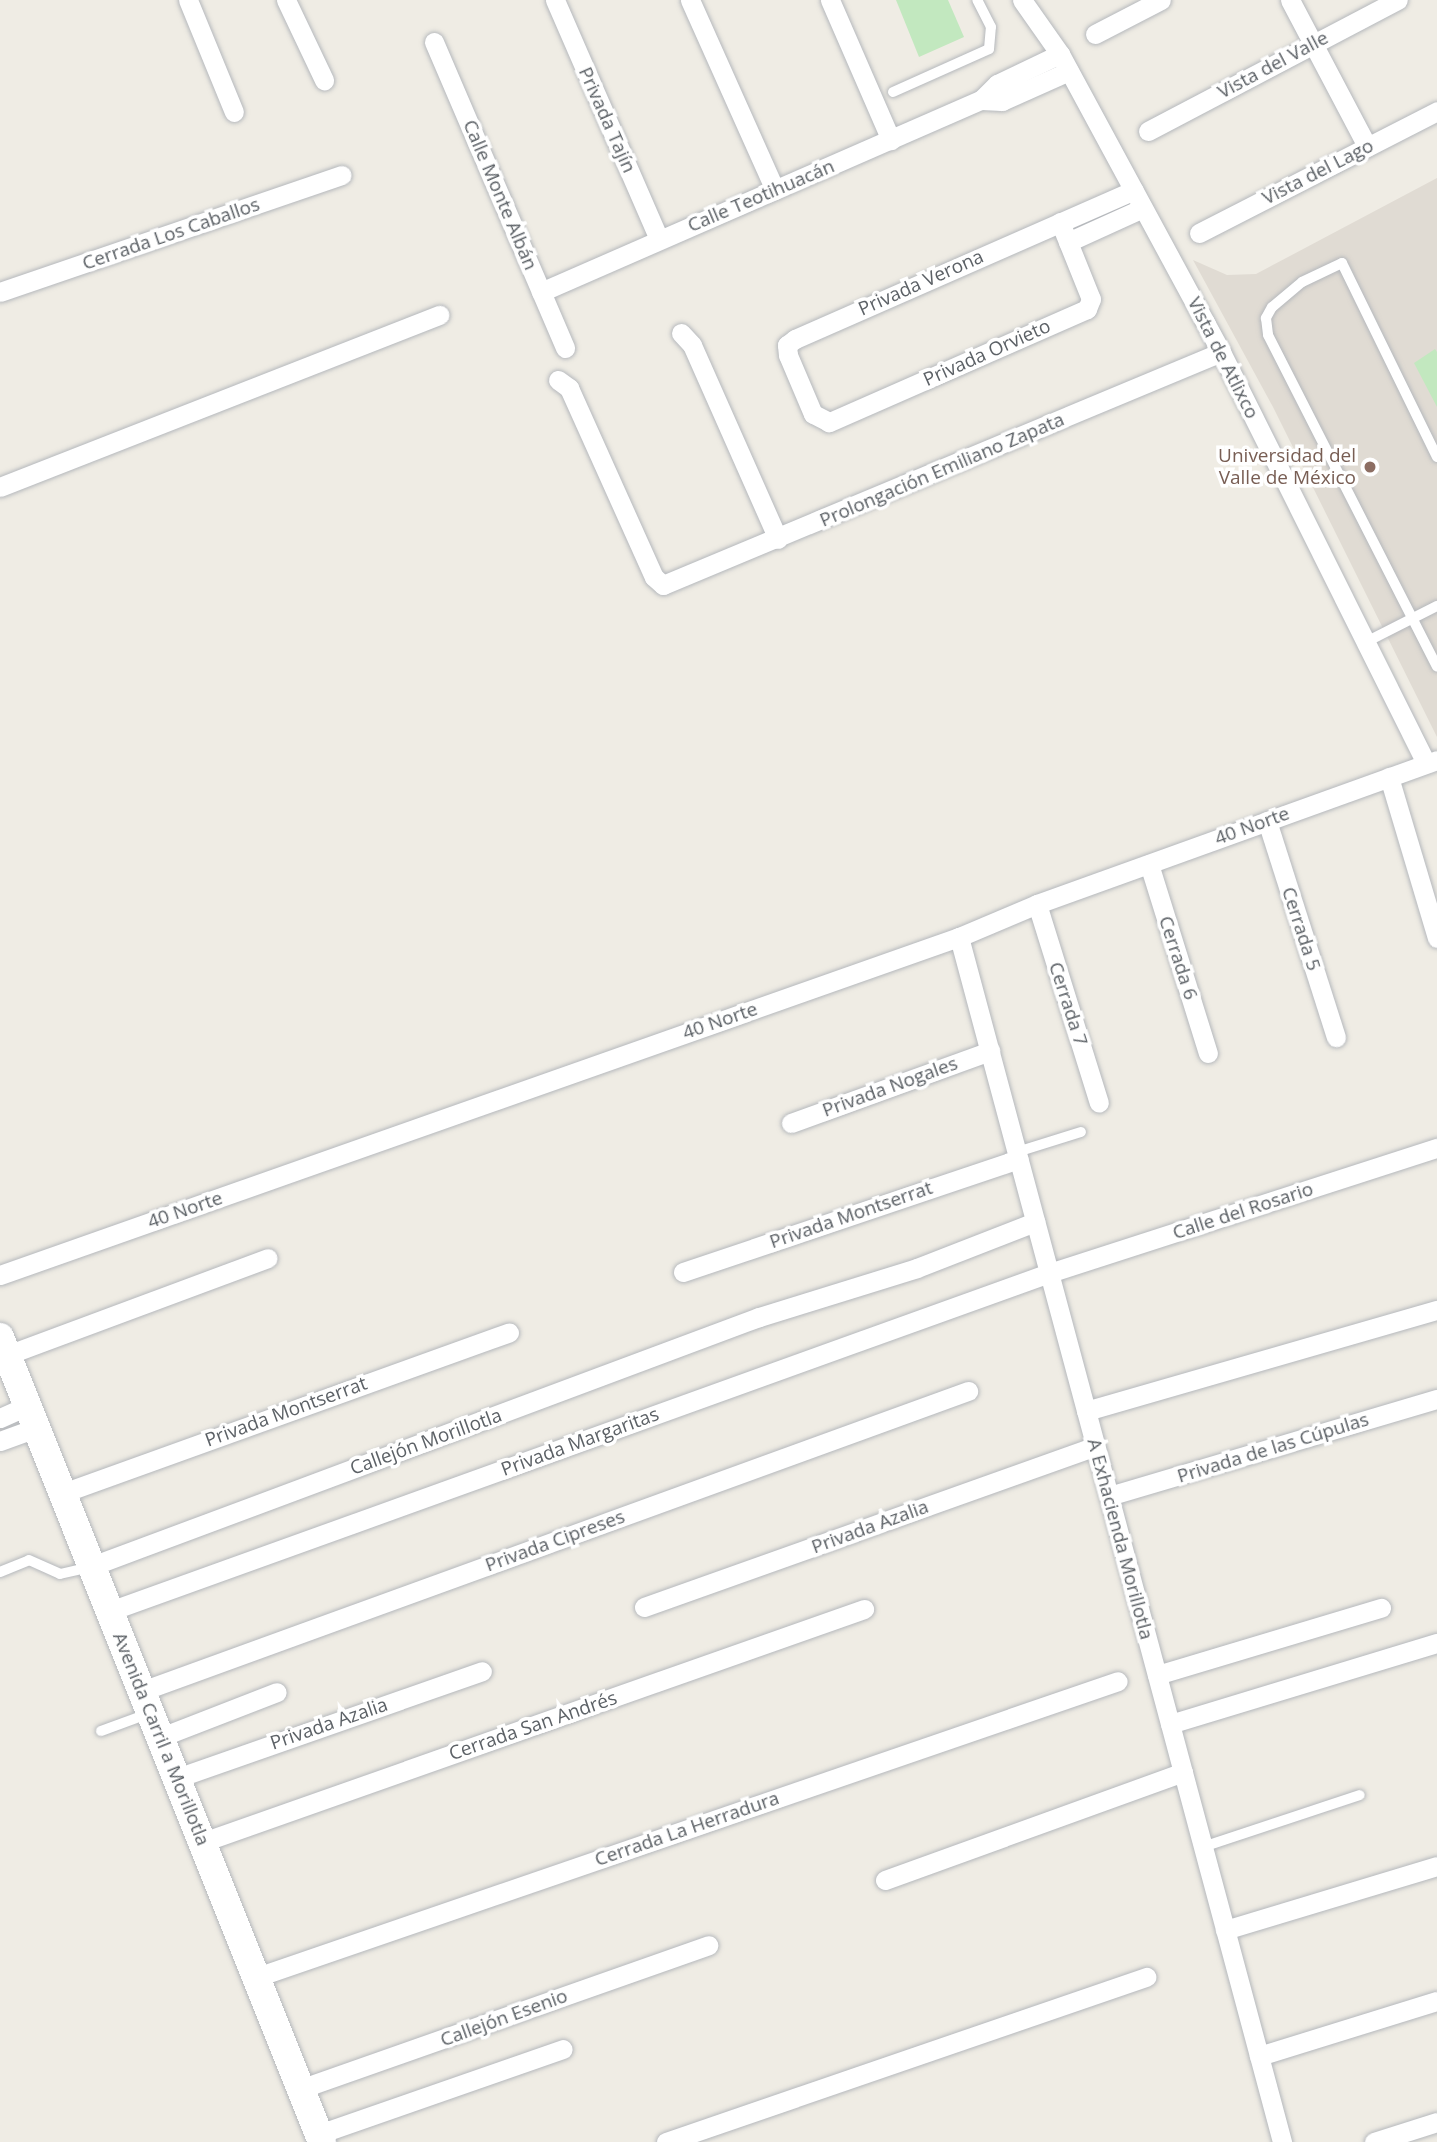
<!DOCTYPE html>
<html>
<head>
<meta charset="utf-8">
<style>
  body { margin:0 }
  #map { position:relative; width:1437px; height:2142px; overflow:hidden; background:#efece4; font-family:"Open Sans",sans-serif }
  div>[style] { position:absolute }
  .education>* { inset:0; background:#e0dbd3 }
  .green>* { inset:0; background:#c2e8bf }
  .roads { filter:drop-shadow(0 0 2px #b5b8bc) drop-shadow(0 0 2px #b5b8bc) }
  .lane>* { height:10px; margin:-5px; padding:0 5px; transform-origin:5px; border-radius:5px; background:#fff }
  .street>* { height:19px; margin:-9.5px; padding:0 9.5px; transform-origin:9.5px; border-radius:9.5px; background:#fff }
  .secondary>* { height:28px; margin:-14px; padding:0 14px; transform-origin:14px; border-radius:14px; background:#fff }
  .dots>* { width:19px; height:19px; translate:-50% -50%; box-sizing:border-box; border:4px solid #fff; border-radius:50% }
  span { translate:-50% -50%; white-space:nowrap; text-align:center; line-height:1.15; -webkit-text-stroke:7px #fff; paint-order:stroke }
  .street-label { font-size:19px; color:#5c6166 }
  .education-label { font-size:19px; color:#785e54 }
  .right { translate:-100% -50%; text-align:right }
</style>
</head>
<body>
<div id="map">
  <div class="education">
    <i style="clip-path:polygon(1437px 178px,1437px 737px,1273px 407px,1193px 260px,1227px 275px,1256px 274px)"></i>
  </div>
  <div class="green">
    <i style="clip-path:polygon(896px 0,948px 0,964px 37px,919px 57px)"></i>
    <i style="clip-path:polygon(1435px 349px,1437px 352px,1437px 407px,1414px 363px)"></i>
  </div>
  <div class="roads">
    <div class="lane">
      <i style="left:893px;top:92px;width:105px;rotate:-24.1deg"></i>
      <i style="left:989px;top:49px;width:22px;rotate:-85deg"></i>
      <i style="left:991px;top:27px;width:30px;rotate:-117deg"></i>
      <i style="left:1437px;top:457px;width:216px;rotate:-116.1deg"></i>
      <i style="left:1342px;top:263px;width:44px;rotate:154.6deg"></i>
      <i style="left:1302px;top:282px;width:39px;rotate:140deg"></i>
      <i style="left:1272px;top:307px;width:13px;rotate:119deg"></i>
      <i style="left:1266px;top:318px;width:17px;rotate:83deg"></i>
      <i style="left:1268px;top:335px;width:372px;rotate:63deg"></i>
      <i style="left:1366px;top:642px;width:80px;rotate:-26.9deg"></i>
      <i style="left:1017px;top:1152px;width:67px;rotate:-17.4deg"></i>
      <i style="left:0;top:1572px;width:31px;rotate:-22deg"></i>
      <i style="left:29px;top:1560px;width:34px;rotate:24deg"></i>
      <i style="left:60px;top:1574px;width:31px;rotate:-13deg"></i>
      <i style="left:101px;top:1731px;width:52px;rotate:-20.2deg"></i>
      <i style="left:1203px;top:1847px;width:165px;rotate:-18.3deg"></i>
    </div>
    <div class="street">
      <i style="left:188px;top:0;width:121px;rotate:67.7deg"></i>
      <i style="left:286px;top:0;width:89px;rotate:64.6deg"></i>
      <i style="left:555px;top:0;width:261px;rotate:66.5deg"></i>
      <i style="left:690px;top:0;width:208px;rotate:65.9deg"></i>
      <i style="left:830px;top:0;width:153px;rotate:66.5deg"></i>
      <i style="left:1022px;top:0;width:66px;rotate:54.9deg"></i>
      <i style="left:1060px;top:54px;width:339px;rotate:61.6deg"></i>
      <i style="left:1221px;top:352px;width:459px;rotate:63.5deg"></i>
      <i style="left:1290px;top:0;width:165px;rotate:62.2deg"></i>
      <i style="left:1095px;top:34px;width:74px;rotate:-27.3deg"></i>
      <i style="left:434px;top:42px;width:333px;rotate:66.8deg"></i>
      <i style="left:981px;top:100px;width:21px;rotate:3deg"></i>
      <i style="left:1002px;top:101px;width:73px;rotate:-24.1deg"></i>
      <i style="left:1148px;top:131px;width:282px;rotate:-27.7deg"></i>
      <i style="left:1060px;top:222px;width:83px;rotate:68.1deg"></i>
      <i style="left:1091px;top:299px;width:11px;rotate:112deg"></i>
      <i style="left:1087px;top:309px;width:282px;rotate:156.3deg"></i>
      <i style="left:829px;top:422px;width:18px;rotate:-153deg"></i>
      <i style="left:813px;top:414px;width:64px;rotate:-113deg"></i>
      <i style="left:788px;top:355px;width:10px;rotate:-96deg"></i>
      <i style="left:787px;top:345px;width:10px;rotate:-37deg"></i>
      <i style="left:795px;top:339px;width:370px;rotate:-23.7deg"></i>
      <i style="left:1199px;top:233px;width:267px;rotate:-27.1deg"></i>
      <i style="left:1068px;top:242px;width:82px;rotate:-24.4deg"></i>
      <i style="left:0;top:292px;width:361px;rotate:-18.9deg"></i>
      <i style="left:541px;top:292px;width:480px;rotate:-23.6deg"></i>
      <i style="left:981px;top:100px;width:23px;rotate:-45deg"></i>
      <i style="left:997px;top:84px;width:70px;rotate:-25.5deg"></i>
      <i style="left:681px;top:333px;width:16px;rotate:47deg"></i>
      <i style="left:692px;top:345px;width:212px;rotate:66.1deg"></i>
      <i style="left:558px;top:380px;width:14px;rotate:36deg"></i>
      <i style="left:569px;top:388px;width:207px;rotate:65.8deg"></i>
      <i style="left:654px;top:577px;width:12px;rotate:42deg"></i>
      <i style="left:663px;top:585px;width:605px;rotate:-22.66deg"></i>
      <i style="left:0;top:487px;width:472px;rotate:-21.4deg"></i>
      <i style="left:1389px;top:777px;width:168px;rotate:73.4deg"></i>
      <i style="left:1267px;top:821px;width:227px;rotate:72.3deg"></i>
      <i style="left:1149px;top:864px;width:198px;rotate:72.7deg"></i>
      <i style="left:1037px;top:904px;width:208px;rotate:72.7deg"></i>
      <i style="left:959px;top:937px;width:1248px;rotate:74.99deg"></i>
      <i style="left:791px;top:1123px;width:212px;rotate:-19.9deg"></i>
      <i style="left:683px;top:1272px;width:354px;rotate:-18.6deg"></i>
      <i style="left:0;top:1275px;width:1017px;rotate:-19.42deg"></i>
      <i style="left:959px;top:937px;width:85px;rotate:-22.9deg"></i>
      <i style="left:1037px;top:904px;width:425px;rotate:-19.8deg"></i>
      <i style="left:7px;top:1355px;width:278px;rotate:-20.4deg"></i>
      <i style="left:1086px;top:1411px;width:365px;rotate:-16.1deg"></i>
      <i style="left:0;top:1418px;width:30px;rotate:-24deg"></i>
      <i style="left:0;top:1441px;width:38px;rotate:-20deg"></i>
      <i style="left:63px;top:1493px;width:474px;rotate:-19.8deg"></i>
      <i style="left:1109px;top:1496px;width:342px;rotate:-16.5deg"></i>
      <i style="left:92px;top:1566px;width:712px;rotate:-20.47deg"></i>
      <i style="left:759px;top:1317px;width:165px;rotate:-17.2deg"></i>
      <i style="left:917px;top:1268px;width:127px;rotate:-21.3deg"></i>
      <i style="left:644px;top:1607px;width:479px;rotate:-19.6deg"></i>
      <i style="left:110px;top:1611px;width:998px;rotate:-19.8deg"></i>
      <i style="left:1049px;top:1273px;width:408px;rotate:-17.9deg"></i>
      <i style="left:1157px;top:1675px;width:234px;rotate:-16.7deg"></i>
      <i style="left:142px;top:1691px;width:879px;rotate:-19.96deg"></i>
      <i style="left:1170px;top:1724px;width:279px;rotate:-16.9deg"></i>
      <i style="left:161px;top:1737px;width:124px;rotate:-21.2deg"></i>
      <i style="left:177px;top:1778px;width:323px;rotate:-19.3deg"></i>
      <i style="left:203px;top:1842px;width:701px;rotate:-19.42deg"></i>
      <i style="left:885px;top:1880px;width:317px;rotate:-19.9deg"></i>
      <i style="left:1225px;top:1930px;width:221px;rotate:-16.8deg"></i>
      <i style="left:257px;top:1977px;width:910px;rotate:-18.97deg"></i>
      <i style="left:1259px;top:2056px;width:186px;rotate:-17.2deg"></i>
      <i style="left:300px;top:2089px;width:433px;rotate:-19.4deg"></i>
      <i style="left:319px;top:2134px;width:258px;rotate:-19.2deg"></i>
      <i style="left:666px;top:2142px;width:508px;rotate:-18.97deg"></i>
      <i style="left:1374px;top:2142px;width:66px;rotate:-17.6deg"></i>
    </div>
    <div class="secondary">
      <i style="left:0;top:1337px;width:867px;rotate:68.2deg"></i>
    </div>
  </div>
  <div class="dots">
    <i style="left:1370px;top:467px;background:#8d6e63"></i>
  </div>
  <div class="street-label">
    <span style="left:1273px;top:65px;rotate:-28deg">Vista del Valle</span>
    <span style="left:607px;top:120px;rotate:66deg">Privada Tajín</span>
    <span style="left:1318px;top:172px;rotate:-27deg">Vista del Lago</span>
    <span style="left:500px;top:195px;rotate:67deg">Calle Monte Albán</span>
    <span style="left:761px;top:196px;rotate:-23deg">Calle Teotihuacán</span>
    <span style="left:171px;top:234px;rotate:-19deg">Cerrada Los Caballos</span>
    <span style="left:921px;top:283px;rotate:-24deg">Privada Verona</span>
    <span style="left:987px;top:353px;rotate:-24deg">Privada Orvieto</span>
    <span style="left:1223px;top:358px;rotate:63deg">Vista de Atlixco</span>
    <span style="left:942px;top:470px;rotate:-23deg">Prolongación Emiliano Zapata</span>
    <span style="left:1252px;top:826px;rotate:-20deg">40 Norte</span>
    <span style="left:1301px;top:929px;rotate:72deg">Cerrada 5</span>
    <span style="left:1178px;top:958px;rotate:72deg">Cerrada 6</span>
    <span style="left:1068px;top:1004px;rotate:72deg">Cerrada 7</span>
    <span style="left:720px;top:1021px;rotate:-19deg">40 Norte</span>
    <span style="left:890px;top:1087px;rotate:-20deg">Privada Nogales</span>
    <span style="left:185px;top:1210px;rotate:-19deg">40 Norte</span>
    <span style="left:1243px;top:1211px;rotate:-18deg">Calle del Rosario</span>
    <span style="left:851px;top:1215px;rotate:-19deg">Privada Montserrat</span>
    <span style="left:286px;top:1412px;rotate:-20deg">Privada Montserrat</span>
    <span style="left:426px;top:1442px;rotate:-20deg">Callejón Morillotla</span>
    <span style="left:580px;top:1442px;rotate:-20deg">Privada Margaritas</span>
    <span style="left:1273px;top:1448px;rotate:-17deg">Privada de las Cúpulas</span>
    <span style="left:870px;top:1527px;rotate:-20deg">Privada Azalia</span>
    <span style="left:1120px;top:1539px;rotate:75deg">A Exhacienda Morillotla</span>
    <span style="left:555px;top:1541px;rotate:-20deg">Privada Cipreses</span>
    <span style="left:329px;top:1724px;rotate:-19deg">Privada Azalia</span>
    <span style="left:533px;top:1726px;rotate:-19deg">Cerrada San Andrés</span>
    <span style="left:161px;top:1739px;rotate:68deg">Avenida Carril a Morillotla</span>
    <span style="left:687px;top:1829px;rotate:-19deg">Cerrada La Herradura</span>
    <span style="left:504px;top:2018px;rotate:-20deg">Callejón Esenio</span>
  </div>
  <div class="education-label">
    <span class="right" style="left:1356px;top:467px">Universidad del<br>Valle de México</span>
  </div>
</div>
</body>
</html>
